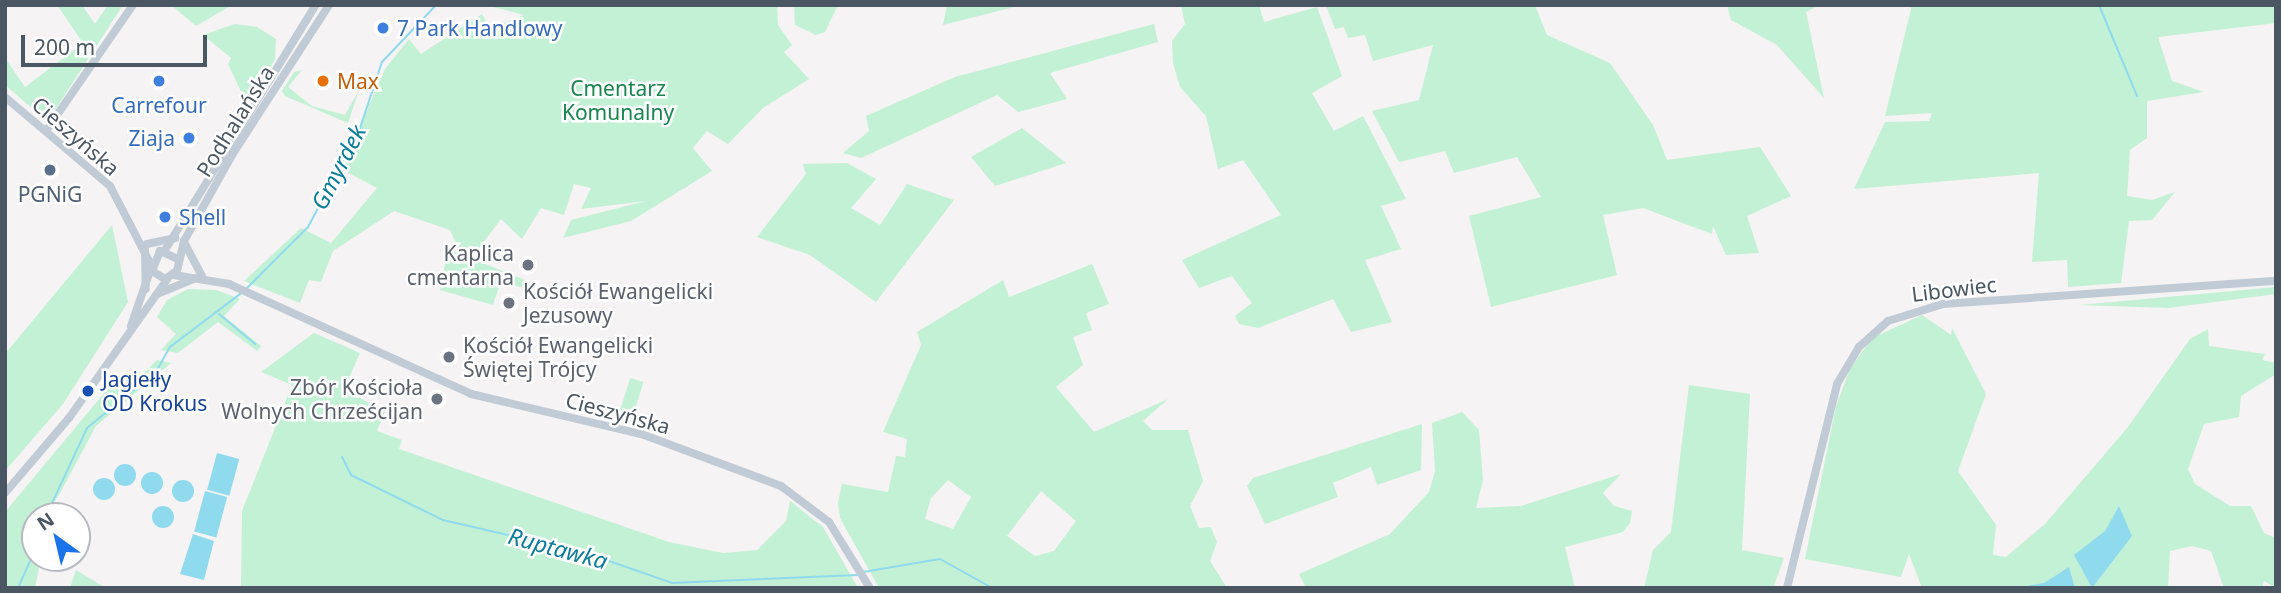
<!DOCTYPE html>
<html>
<head>
<meta charset="utf-8">
<style>
  body { margin:0 }
  #map { position:relative; width:2281px; height:593px; overflow:hidden; background:#f5f3f3; font-family:"Noto Sans",sans-serif }
  div>[style] { position:absolute }
  .green>* { inset:0; background:#c3f1d5; transform-origin:0 0 }
  .water>* { inset:0; background:#90daee; transform-origin:0 0 }
  .round { border-radius:50% }
  .stream>* { height:2px; margin:-1px; padding:0 1px; transform-origin:1px; border-radius:1px; background:#90daee }
  .secondary>* { height:8px; margin:-4px; padding:0 4px; transform-origin:4px; border-radius:4px; background:#c1cbd6 }
  .dots>* { width:19px; height:19px; translate:-50% -50%; box-sizing:border-box; border:4px solid #fff; border-radius:50% }
  span { translate:-50% -50%; white-space:nowrap; text-align:center; line-height:1.15; -webkit-text-stroke:5px #fff; paint-order:stroke }
  .shop-label { font-size:21px; color:#366cbe }
  .left { translate:0 -50%; text-align:left }
  .right { translate:-100% -50%; text-align:right }
  .food-label { font-size:21px; color:#c56008 }
  .park-label { font-size:21px; color:#17864f }
  .street-label { font-size:21px; color:#4a5661 }
  .service-label { font-size:21px; color:#4e5e75 }
  .worship-label { font-size:21px; color:#5b616d }
  .transit-label { font-size:21px; color:#164399 }
  .water-label { font-size:23px; color:#0c7c9b; font-style:italic }
  .frame { position:absolute; inset:0; border:7px solid #4a5661; pointer-events:none }
  .north { position:absolute; left:21px; top:502px; width:70px; height:70px; box-sizing:border-box; background:#fff; border:2px solid #b7bbc0; border-radius:50%; rotate:326deg; font-size:19px; font-weight:700; line-height:28px; text-align:center; color:#4a5661 }
  .north::after { content:''; display:block; margin:auto; width:24px; height:32px; background:#1a73e8; clip-path:polygon(50% 0,100% 100%,50% 72%,0 100%) }
  .scale { position:absolute; left:21px; top:35px; width:186px; height:32px; box-sizing:border-box; border:4px solid #4a5661; border-top:0; padding-left:9px; font-size:21px; line-height:24px; white-space:nowrap; color:#4a5661; -webkit-text-stroke:5px #fff; paint-order:stroke }
</style>
</head>
<body>
<div id="map">
  <div class="green">
    <i style="clip-path:polygon(57px 5px,82px 5px,95px 24px,108px 5px,123px 5px,55px 110px,41px 116px,5px 85px,5px 58px,25px 87px,83px 43px)"></i>
    <i style="clip-path:polygon(171px 5px,232px 5px,196px 26px)"></i>
    <i style="clip-path:polygon(486px 5px,777px 5px,778px 25px,792px 45px,784px 52px,809px 79px,763px 108px,728px 144px,707px 131px,693px 148px,712px 171px,631px 221px,563px 238px,571px 220px,646px 201px,581px 209px,591px 188px,574px 184px,564px 215px,541px 208px,522px 239px,501px 219px,473px 256px,460px 252px,450px 230px,394px 211px,333px 251px,321px 282px,309px 280px,300px 303px,244px 281px,301px 228px,331px 243px,377px 188px,341px 169px,385px 69px,409px 39px,421px 54px,482px 14px,490px 29px,524px 15px)"></i>
    <i style="clip-path:polygon(794px 5px,838px 5px,825px 32px,816px 35px,795px 25px)"></i>
    <i style="clip-path:polygon(947px 5px,1022px 5px,943px 25px)"></i>
    <i style="clip-path:polygon(1181px 5px,1259px 5px,1264px 22px,1317px 7px,1342px 76px,1312px 93px,1334px 131px,1363px 116px,1406px 199px,1381px 206px,1401px 249px,1365px 260px,1392px 322px,1351px 332px,1333px 299px,1258px 328px,1239px 324px,1235px 316px,1252px 303px,1232px 276px,1199px 288px,1182px 260px,1281px 215px,1243px 160px,1218px 169px,1206px 116px,1180px 87px,1173px 63px,1172px 41px,1185px 24px)"></i>
    <i style="clip-path:polygon(1326px 5px,1535px 5px,1547px 35px,1610px 63px,1653px 125px,1667px 160px,1760px 147px,1791px 196px,1747px 216px,1759px 253px,1726px 255px,1713px 226px,1712px 234px,1643px 208px,1603px 215px,1617px 275px,1491px 307px,1469px 216px,1541px 197px,1517px 157px,1454px 173px,1445px 151px,1399px 162px,1372px 111px,1419px 100px,1433px 45px,1373px 61px,1365px 35px,1348px 38px,1344px 27px,1335px 29px)"></i>
    <i style="clip-path:polygon(1727px 5px,1820px 5px,1806px 12px,1824px 98px,1777px 45px,1731px 20px)"></i>
    <i style="clip-path:polygon(1912px 5px,2276px 5px,2276px 23px,2158px 37px,2172px 81px,2204px 92px,2147px 101px,2147px 138px,2130px 150px,2127px 196px,2152px 200px,2175px 192px,2152px 220px,2129px 221px,2121px 283px,2068px 287px,2067px 260px,2032px 262px,2039px 173px,1854px 189px,1885px 122px,1929px 121px,1932px 113px,1885px 116px)"></i>
    <i style="clip-path:polygon(235px 24px,257px 27px,276px 39px,275px 60px,246px 102px,228px 64px,231px 58px,203px 35px)"></i>
    <i style="clip-path:polygon(1154px 24px,1158px 42px,1050px 73px,1067px 99px,1018px 112px,997px 95px,861px 158px,843px 153px,869px 131px,866px 116px,955px 77px)"></i>
    <i style="clip-path:polygon(302px 70px,288px 87px,312px 106px,345px 115px,359px 90px,348px 123px,285px 96px,282px 91px,294px 72px)"></i>
    <i style="clip-path:polygon(1022px 128px,1066px 163px,995px 186px,971px 157px)"></i>
    <i style="clip-path:polygon(847px 163px,876px 179px,851px 208px,880px 225px,907px 184px,954px 200px,876px 302px,810px 255px,757px 237px,806px 174px,803px 164px)"></i>
    <i style="clip-path:polygon(112px 225px,128px 302px,63px 404px,5px 471px,5px 354px)"></i>
    <i style="clip-path:polygon(448px 249px,535px 284px,533px 291px,501px 281px,493px 305px,440px 290px)"></i>
    <i style="clip-path:polygon(evenodd,1092px 264px,1109px 304px,1086px 313px,1092px 330px,1073px 337px,1083px 365px,1056px 387px,1094px 432px,1168px 399px,1143px 421px,1152px 430px,1188px 430px,1203px 481px,1190px 506px,1199px 528px,1211px 527px,1217px 542px,1210px 561px,1227px 588px,879px 588px,840px 518px,838px 503px,842px 484px,888px 492px,896px 456px,905px 457px,907px 439px,883px 432px,921px 345px,917px 332px,1003px 280px,1009px 297px,1092px 264px,948px 480px,971px 497px,953px 529px,925px 519px,931px 498px,948px 480px,1092px 264px,1041px 491px,1076px 521px,1054px 551px,1035px 556px,1007px 536px,1041px 491px)"></i>
    <i style="clip-path:polygon(2276px 287px,2276px 294px,2168px 308px,2079px 305px)"></i>
    <i style="clip-path:polygon(188px 289px,216px 290px,240px 299px,224px 316px,261px 346px,257px 351px,218px 322px,178px 353px,161px 350px,176px 334px,157px 317px,167px 300px)"></i>
    <i style="clip-path:polygon(1922px 315px,1951px 335px,1952px 328px,1986px 394px,1958px 471px,1996px 525px,1993px 555px,2006px 557px,2045px 524px,2128px 427px,2190px 339px,2208px 329px,2209px 346px,2265px 354px,2262px 360px,2276px 363px,2276px 374px,2241px 396px,2239px 417px,2204px 424px,2188px 469px,2195px 484px,2230px 506px,2251px 506px,2264px 533px,2276px 538px,2276px 588px,2264px 581px,2262px 588px,2224px 588px,2211px 551px,2192px 546px,2170px 551px,2168px 588px,1922px 588px,1909px 554px,1901px 577px,1805px 559px,1836px 406px,1850px 369px,1872px 338px)"></i>
    <i style="clip-path:polygon(314px 333px,360px 353px,344px 389px,385px 412px,377px 431px,402px 440px,399px 449px,669px 542px,723px 553px,757px 550px,786px 521px,790px 501px,823px 527px,858px 588px,241px 588px,242px 511px,292px 385px,261px 372px)"></i>
    <i style="clip-path:polygon(157px 360px,171px 363px,96px 426px,59px 495px,45px 516px,35px 516px,35px 558px,41px 558px,35px 588px,5px 588px,5px 512px,115px 380px,123px 389px,132px 385px)"></i>
    <i style="left:630px;top:378px;width:14px;height:34px;rotate:17deg"></i>
    <i style="clip-path:polygon(1689px 385px,1750px 394px,1742px 550px,1784px 558px,1773px 588px,1644px 588px,1653px 550px,1671px 532px)"></i>
    <i style="clip-path:polygon(1462px 412px,1479px 430px,1483px 480px,1476px 508px,1521px 506px,1621px 474px,1603px 493px,1614px 506px,1632px 511px,1630px 523px,1623px 532px,1565px 547px,1575px 588px,1306px 588px,1299px 574px,1390px 534px,1429px 492px,1435px 471px,1432px 423px)"></i>
    <i style="clip-path:polygon(1422px 424px,1421px 470px,1377px 485px,1371px 467px,1333px 483px,1338px 497px,1265px 524px,1247px 486px,1253px 478px)"></i>
    <i style="clip-path:polygon(76px 570px,104px 587px,105px 588px,70px 588px)"></i>
  </div>
  <div class="water">
    <i style="left:217px;top:453px;width:23px;height:38px;rotate:15deg"></i>
    <i class="round" style="left:114px;top:464px;width:22px;height:22px"></i>
    <i class="round" style="left:141px;top:472px;width:22px;height:22px"></i>
    <i class="round" style="left:93px;top:478px;width:22px;height:22px"></i>
    <i class="round" style="left:172px;top:480px;width:22px;height:22px"></i>
    <i style="left:205px;top:491px;width:23px;height:42px;rotate:15deg"></i>
    <i class="round" style="left:152px;top:506px;width:22px;height:22px"></i>
    <i style="clip-path:polygon(2119px 506px,2132px 536px,2092px 588px,2074px 555px,2105px 531px)"></i>
    <i style="clip-path:polygon(193px 534px,214px 541px,204px 580px,180px 574px)"></i>
    <i style="clip-path:polygon(2069px 567px,2075px 588px,2015px 588px,2044px 583px)"></i>
  </div>
  <div class="stream">
    <i style="left:2099px;top:5px;width:99px;rotate:67.3deg"></i>
    <i style="left:247px;top:288px;width:86px;rotate:-45deg"></i>
    <i style="left:308px;top:227px;width:109px;rotate:-62deg"></i>
    <i style="left:359px;top:131px;width:73px;rotate:-71.6deg"></i>
    <i style="left:382px;top:62px;width:79px;rotate:-46.5deg"></i>
    <i style="left:219px;top:314px;width:47px;rotate:39.8deg"></i>
    <i style="left:342px;top:457px;width:20px;rotate:63deg"></i>
    <i style="left:351px;top:475px;width:102px;rotate:26.1deg"></i>
    <i style="left:443px;top:520px;width:147px;rotate:13deg"></i>
    <i style="left:586px;top:553px;width:91px;rotate:19.2deg"></i>
    <i style="left:672px;top:583px;width:186px;rotate:-2.5deg"></i>
    <i style="left:46px;top:516px;width:97px;rotate:-65deg"></i>
    <i style="left:87px;top:428px;width:89px;rotate:-39.1deg"></i>
    <i style="left:156px;top:372px;width:29px;rotate:-61deg"></i>
    <i style="left:170px;top:347px;width:88px;rotate:-37.1deg"></i>
    <i style="left:77px;top:544px;width:21px;rotate:-65deg"></i>
    <i style="left:863px;top:572px;width:78px;rotate:-9.6deg"></i>
    <i style="left:940px;top:559px;width:60px;rotate:29.1deg"></i>
    <i style="left:18px;top:588px;width:42px;rotate:-65.9deg"></i>
  </div>
  <div class="secondary">
    <i style="left:5px;top:97px;width:138px;rotate:40.3deg"></i>
    <i style="left:110px;top:186px;width:87px;rotate:62.5deg"></i>
    <i style="left:46px;top:131px;width:153px;rotate:-55.4deg"></i>
    <i style="left:147px;top:244px;width:29px;rotate:-12deg"></i>
    <i style="left:185px;top:244px;width:36px;rotate:62deg"></i>
    <i style="left:145px;top:250px;width:39px;rotate:89deg"></i>
    <i style="left:165px;top:250px;width:288px;rotate:-58.4deg"></i>
    <i style="left:178px;top:259px;width:20px;rotate:-156deg"></i>
    <i style="left:160px;top:251px;width:22px;rotate:112deg"></i>
    <i style="left:152px;top:271px;width:15px;rotate:32deg"></i>
    <i style="left:165px;top:279px;width:14px;rotate:-34deg"></i>
    <i style="left:177px;top:271px;width:31px;rotate:-77deg"></i>
    <i style="left:184px;top:241px;width:98px;rotate:-60.8deg"></i>
    <i style="left:232px;top:155px;width:179px;rotate:-57.1deg"></i>
    <i style="left:174px;top:275px;width:56px;rotate:9.3deg"></i>
    <i style="left:229px;top:284px;width:266px;rotate:24.4deg"></i>
    <i style="left:471px;top:394px;width:178px;rotate:13.3deg"></i>
    <i style="left:644px;top:435px;width:146px;rotate:20.4deg"></i>
    <i style="left:781px;top:486px;width:60px;rotate:36.9deg"></i>
    <i style="left:829px;top:522px;width:78px;rotate:58.2deg"></i>
    <i style="left:157px;top:294px;width:42px;rotate:-22.3deg"></i>
    <i style="left:131px;top:326px;width:61px;rotate:-71deg"></i>
    <i style="left:5px;top:493px;width:99px;rotate:-49.5deg"></i>
    <i style="left:69px;top:418px;width:171px;rotate:-54.7deg"></i>
    <i style="left:1787px;top:588px;width:210px;rotate:-76.2deg"></i>
    <i style="left:1837px;top:384px;width:43px;rotate:-59.3deg"></i>
    <i style="left:1859px;top:347px;width:39px;rotate:-42deg"></i>
    <i style="left:1888px;top:321px;width:58px;rotate:-17.2deg"></i>
    <i style="left:1943px;top:304px;width:334px;rotate:-4deg"></i>
  </div>
  <div class="dots">
    <i style="left:383px;top:28px;background:#3f7fe0"></i>
    <i style="left:159px;top:81px;background:#3f7fe0"></i>
    <i style="left:323px;top:81px;background:#e8710a"></i>
    <i style="left:189px;top:138px;background:#3f7fe0"></i>
    <i style="left:50px;top:170px;background:#5c6f8a"></i>
    <i style="left:165px;top:217px;background:#3f7fe0"></i>
    <i style="left:528px;top:265px;background:#6b7280"></i>
    <i style="left:509px;top:303px;background:#6b7280"></i>
    <i style="left:449px;top:357px;background:#6b7280"></i>
    <i style="left:88px;top:391px;background:#1a4fb4"></i>
    <i style="left:437px;top:399px;background:#6b7280"></i>
  </div>
  <div class="shop-label">
    <span class="left" style="left:397px;top:28px">7 Park Handlowy</span>
    <span style="left:159px;top:105px">Carrefour</span>
    <span class="right" style="left:175px;top:138px">Ziaja</span>
    <span class="left" style="left:179px;top:217px">Shell</span>
  </div>
  <div class="food-label">
    <span class="left" style="left:337px;top:81px">Max</span>
  </div>
  <div class="park-label">
    <span style="left:618px;top:100px">Cmentarz<br>Komunalny</span>
  </div>
  <div class="street-label">
    <span style="left:235px;top:121px;rotate:-58deg">Podhalańska</span>
    <span style="left:76px;top:136px;rotate:41deg">Cieszyńska</span>
    <span style="left:1954px;top:289px;rotate:-7deg">Libowiec</span>
    <span style="left:618px;top:413px;rotate:15deg">Cieszyńska</span>
  </div>
  <div class="service-label">
    <span style="left:50px;top:194px">PGNiG</span>
  </div>
  <div class="worship-label">
    <span class="right" style="left:514px;top:265px">Kaplica<br>cmentarna</span>
    <span class="left" style="left:523px;top:303px">Kościół Ewangelicki<br>Jezusowy</span>
    <span class="left" style="left:463px;top:357px">Kościół Ewangelicki<br>Świętej Trójcy</span>
    <span class="right" style="left:423px;top:399px">Zbór Kościoła<br>Wolnych Chrześcijan</span>
  </div>
  <div class="transit-label">
    <span class="left" style="left:102px;top:391px">Jagiełły<br>OD Krokus</span>
  </div>
  <div class="water-label">
    <span style="left:338px;top:167px;rotate:-63deg">Gmyrdek</span>
    <span style="left:558px;top:548px;rotate:15deg">Ruptawka</span>
  </div>
  <div class="frame"></div>
  <div class="north">N</div>
  <div class="scale">200 m</div>
</div>
</body>
</html>
